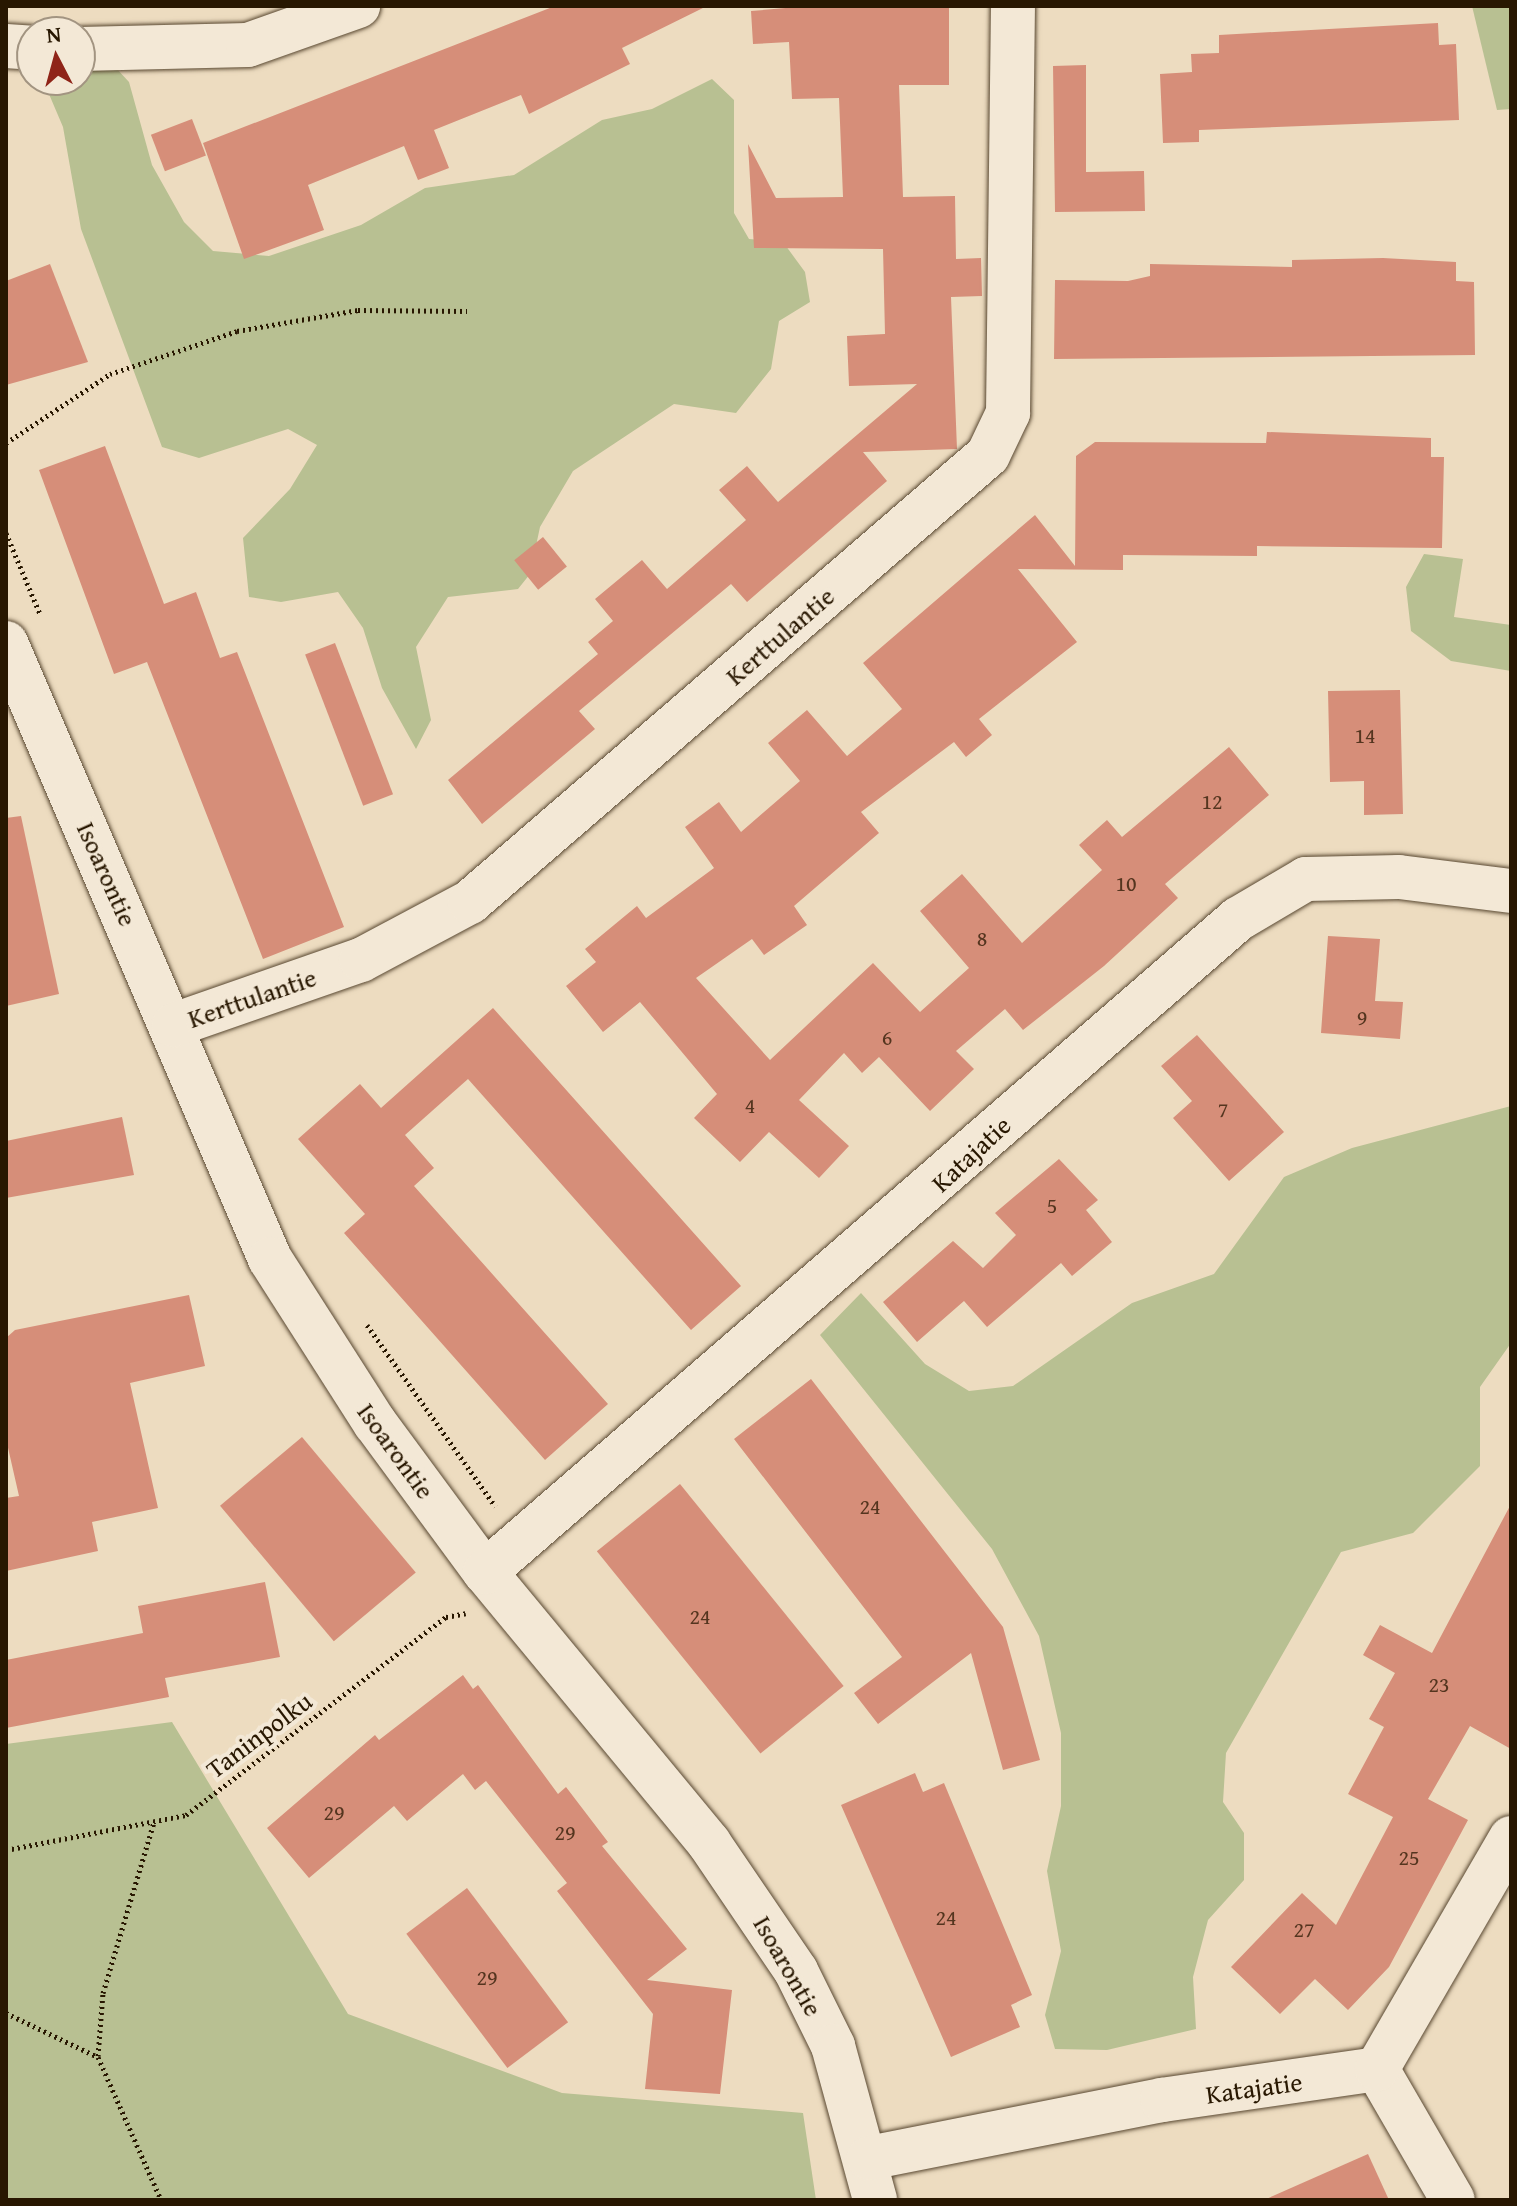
<!DOCTYPE html>
<html>
<head>
<meta charset="utf-8">
<style>
  body { margin:0 }
  #map { position:relative; width:1517px; height:2206px; overflow:hidden; background:#eddcc0; font-family:"Gentium Book Plus",serif }
  div>[style] { position:absolute }
  .green>* { inset:0; background:#b8c092 }
  .building>* { inset:0; background:#d68e79; transform-origin:0 0 }
  .path>* { height:5px; margin-top:-2.5px; transform-origin:0; background:repeating-linear-gradient(90deg,#281701 0 2px,transparent 0 6px) }
  .roads { filter:drop-shadow(0 0 2px #594831) drop-shadow(0 0 2px #594831) }
  .minor>* { height:44px; margin:-22px; padding:0 22px; transform-origin:22px; border-radius:22px; background:#f3e8d6 }
  span { translate:-50% -50%; white-space:nowrap; text-align:center; line-height:1.15; -webkit-text-stroke:8px #f3e8d6; paint-order:stroke }
  .number-label { font-size:22px; color:#54351f }
  .number-label span { -webkit-text-stroke-width:0 }
  .street-label { font-size:26px; color:#281701 }
  .frame { position:absolute; inset:0; border:8px solid #281701; pointer-events:none }
  .north { position:absolute; left:16px; top:16px; width:80px; height:80px; box-sizing:border-box; background:#f3e8d6; border:2px solid #a29481; border-radius:50%; rotate:354deg; font-size:22px; font-weight:700; line-height:32px; text-align:center; color:#281701 }
  .north::after { content:''; display:block; margin:auto; width:28px; height:36px; background:#8f2418; clip-path:polygon(50% 0,100% 100%,50% 72%,0 100%) }
</style>
</head>
<body>
<div id="map">
  <div class="green">
    <i style="clip-path:polygon(1472px 6px,1511px 6px,1511px 109px,1497px 110px)"></i>
    <i style="clip-path:polygon(103px 54px,129px 82px,152px 165px,184px 222px,213px 251px,269px 256px,361px 225px,425px 188px,514px 175px,602px 120px,652px 109px,712px 79px,734px 100px,734px 213px,749px 239px,783px 242px,805px 272px,810px 302px,779px 321px,771px 369px,736px 413px,674px 404px,573px 471px,540px 527px,530px 574px,518px 589px,448px 597px,416px 647px,431px 720px,416px 749px,382px 688px,363px 628px,338px 592px,281px 602px,249px 597px,243px 538px,290px 489px,317px 445px,288px 429px,199px 458px,162px 447px,81px 229px,63px 127px,43px 80px,80px 80px,80px 59px)"></i>
    <i style="clip-path:polygon(1424px 554px,1463px 559px,1454px 617px,1511px 625px,1511px 671px,1451px 661px,1411px 631px,1406px 587px)"></i>
    <i style="clip-path:polygon(1511px 1106px,1511px 1343px,1480px 1387px,1480px 1466px,1413px 1533px,1341px 1552px,1226px 1753px,1223px 1802px,1244px 1833px,1244px 1880px,1208px 1920px,1193px 1977px,1196px 2029px,1107px 2050px,1055px 2049px,1045px 2015px,1061px 1951px,1047px 1871px,1061px 1806px,1061px 1733px,1039px 1636px,992px 1549px,820px 1335px,861px 1293px,925px 1364px,969px 1391px,1013px 1386px,1132px 1303px,1214px 1274px,1284px 1177px,1352px 1148px)"></i>
    <i style="clip-path:polygon(172px 1722px,348px 2014px,562px 2093px,803px 2113px,816px 2200px,6px 2200px,6px 1744px)"></i>
  </div>
  <div class="building">
    <i style="clip-path:polygon(555px 6px,707px 6px,622px 48px,630px 64px,529px 114px,521px 95px,434px 130px,449px 168px,418px 180px,404px 146px,308px 185px,324px 230px,244px 259px,203px 143px)"></i>
    <i style="clip-path:polygon(809px 6px,949px 6px,949px 85px,899px 85px,903px 197px,955px 196px,956px 259px,981px 258px,982px 296px,951px 297px,957px 449px,863px 452px,887px 481px,747px 602px,731px 584px,579px 711px,595px 729px,482px 824px,448px 780px,598px 654px,588px 642px,613px 621px,595px 599px,642px 560px,667px 589px,746px 520px,719px 490px,747px 466px,778px 502px,917px 384px,849px 386px,847px 336px,885px 334px,883px 249px,754px 248px,748px 144px,776px 198px,843px 197px,839px 98px,792px 99px,789px 42px,753px 44px,751px 11px)"></i>
    <i style="clip-path:polygon(1438px 23px,1439px 45px,1456px 44px,1459px 120px,1199px 130px,1199px 142px,1163px 143px,1160px 74px,1192px 72px,1191px 54px,1219px 53px,1219px 35px)"></i>
    <i style="clip-path:polygon(1086px 65px,1086px 172px,1144px 171px,1145px 211px,1055px 212px,1053px 66px)"></i>
    <i style="left:192px;top:119px;width:39px;height:44px;rotate:69deg"></i>
    <i style="clip-path:polygon(1383px 258px,1456px 262px,1456px 281px,1474px 282px,1475px 355px,1054px 359px,1055px 280px,1128px 281px,1150px 276px,1150px 264px,1292px 267px,1292px 260px)"></i>
    <i style="clip-path:polygon(50px 264px,88px 362px,6px 385px,6px 281px)"></i>
    <i style="clip-path:polygon(1267px 432px,1431px 438px,1431px 457px,1444px 457px,1442px 548px,1257px 546px,1257px 556px,1123px 555px,1123px 570px,1018px 569px,1077px 642px,979px 719px,992px 735px,966px 757px,954px 742px,861px 812px,879px 833px,794px 906px,807px 925px,764px 955px,752px 939px,696px 978px,770px 1060px,873px 963px,920px 1012px,969px 968px,920px 911px,962px 874px,1022px 943px,1102px 870px,1079px 845px,1107px 820px,1122px 837px,1229px 747px,1269px 795px,1165px 884px,1178px 898px,1104px 966px,1023px 1030px,1005px 1009px,956px 1051px,974px 1069px,930px 1111px,879px 1057px,862px 1073px,844px 1053px,799px 1100px,849px 1146px,819px 1178px,769px 1132px,740px 1162px,694px 1118px,717px 1094px,640px 1002px,603px 1032px,566px 986px,596px 962px,585px 949px,637px 906px,646px 918px,714px 868px,685px 827px,719px 802px,741px 832px,800px 781px,768px 743px,807px 710px,847px 756px,902px 709px,863px 663px,1035px 515px,1075px 566px,1076px 456px,1095px 442px,1266px 443px)"></i>
    <i style="clip-path:polygon(105px 446px,164px 604px,196px 592px,220px 658px,237px 652px,344px 927px,263px 959px,147px 662px,114px 674px,39px 470px)"></i>
    <i style="left:543px;top:537px;width:38px;height:37px;rotate:51deg"></i>
    <i style="left:335px;top:643px;width:162px;height:32px;rotate:69deg"></i>
    <i style="clip-path:polygon(1400px 690px,1403px 814px,1364px 815px,1364px 781px,1330px 782px,1328px 691px)"></i>
    <i style="clip-path:polygon(21px 816px,59px 994px,6px 1006px,6px 818px)"></i>
    <i style="clip-path:polygon(1328px 936px,1380px 939px,1375px 1001px,1403px 1002px,1400px 1039px,1321px 1033px)"></i>
    <i style="clip-path:polygon(493px 1008px,741px 1286px,691px 1330px,468px 1079px,405px 1135px,434px 1168px,414px 1186px,608px 1404px,545px 1460px,344px 1233px,365px 1214px,298px 1139px,360px 1084px,381px 1108px)"></i>
    <i style="clip-path:polygon(1197px 1035px,1284px 1132px,1229px 1181px,1173px 1118px,1192px 1101px,1161px 1066px)"></i>
    <i style="clip-path:polygon(122px 1117px,134px 1175px,6px 1198px,6px 1141px)"></i>
    <i style="clip-path:polygon(1059px 1159px,1098px 1200px,1086px 1210px,1112px 1242px,1072px 1276px,1061px 1263px,987px 1327px,964px 1301px,917px 1342px,883px 1302px,953px 1241px,983px 1268px,1016px 1235px,995px 1213px)"></i>
    <i style="clip-path:polygon(189px 1295px,205px 1366px,130px 1383px,158px 1508px,92px 1522px,98px 1551px,6px 1571px,6px 1498px,19px 1496px,6px 1439px,6px 1338px,15px 1330px)"></i>
    <i style="clip-path:polygon(811px 1379px,1003px 1627px,1040px 1760px,1003px 1770px,971px 1653px,878px 1724px,854px 1693px,902px 1657px,734px 1439px)"></i>
    <i style="left:302px;top:1437px;width:177px;height:107px;rotate:50deg"></i>
    <i style="left:680px;top:1484px;width:260px;height:107px;rotate:51deg"></i>
    <i style="clip-path:polygon(1511px 1504px,1511px 1749px,1470px 1726px,1428px 1799px,1468px 1820px,1389px 1967px,1348px 2010px,1315px 1979px,1280px 2014px,1231px 1967px,1302px 1893px,1336px 1925px,1393px 1817px,1348px 1794px,1384px 1727px,1369px 1719px,1395px 1673px,1363px 1655px,1380px 1625px,1432px 1653px)"></i>
    <i style="clip-path:polygon(265px 1582px,280px 1657px,165px 1678px,169px 1697px,6px 1728px,6px 1660px,143px 1633px,138px 1606px)"></i>
    <i style="clip-path:polygon(463px 1675px,473px 1689px,478px 1685px,558px 1794px,566px 1787px,608px 1842px,602px 1846px,687px 1949px,647px 1980px,732px 1990px,720px 2094px,645px 2089px,653px 2014px,557px 1891px,567px 1883px,486px 1781px,475px 1790px,463px 1774px,407px 1821px,394px 1806px,309px 1878px,267px 1828px,375px 1735px,379px 1740px)"></i>
    <i style="clip-path:polygon(915px 1773px,923px 1792px,944px 1783px,1032px 1995px,1011px 2005px,1020px 2027px,951px 2057px,841px 1805px)"></i>
    <i style="left:467px;top:1888px;width:168px;height:76px;rotate:53deg"></i>
    <i style="clip-path:polygon(1368px 2154px,1389px 2200px,1264px 2200px)"></i>
  </div>
  <div class="path">
    <i style="left:6px;top:443px;width:125px;rotate:-33.6deg"></i>
    <i style="left:110px;top:374px;width:134px;rotate:-18.7deg"></i>
    <i style="left:237px;top:331px;width:123px;rotate:-9.8deg"></i>
    <i style="left:358px;top:310px;width:109px;rotate:0.5deg"></i>
    <i style="left:6px;top:533px;width:88px;rotate:67.2deg"></i>
    <i style="left:367px;top:1325px;width:222px;rotate:54.7deg"></i>
    <i style="left:6px;top:1850px;width:183px;rotate:-11deg"></i>
    <i style="left:186px;top:1815px;width:327px;rotate:-37.3deg"></i>
    <i style="left:446px;top:1617px;width:20px;rotate:-11deg"></i>
    <i style="left:6px;top:2013px;width:102px;rotate:25.6deg"></i>
    <i style="left:98px;top:2057px;width:156px;rotate:66.2deg"></i>
    <i style="left:98px;top:2056px;width:63px;rotate:-85.5deg"></i>
    <i style="left:103px;top:1993px;width:178px;rotate:-73.4deg"></i>
    <i style="left:189px;top:2200px;width:77px"></i>
  </div>
  <div class="roads">
    <div class="minor">
      <i style="left:6px;top:46px;width:26px;rotate:4deg"></i>
      <i style="left:80px;top:49px;width:168px;rotate:-1.4deg"></i>
      <i style="left:248px;top:45px;width:117px;rotate:-19.5deg"></i>
      <i style="left:6px;top:643px;width:670px;rotate:66.8deg"></i>
      <i style="left:270px;top:1259px;width:195px;rotate:57.4deg"></i>
      <i style="left:375px;top:1423px;width:185px;rotate:53.6deg"></i>
      <i style="left:485px;top:1572px;width:352px;rotate:50.4deg"></i>
      <i style="left:709px;top:1843px;width:155px;rotate:55.8deg"></i>
      <i style="left:796px;top:1971px;width:84px;rotate:63.7deg"></i>
      <i style="left:833px;top:2046px;width:160px;rotate:74.7deg"></i>
      <i style="left:174px;top:1025px;width:198px;rotate:-19.2deg"></i>
      <i style="left:361px;top:960px;width:123px;rotate:-28deg"></i>
      <i style="left:470px;top:902px;width:684px;rotate:-40.79deg"></i>
      <i style="left:988px;top:455px;width:47px;rotate:-64.5deg"></i>
      <i style="left:1008px;top:413px;width:407px;rotate:-89.3deg"></i>
      <i style="left:485px;top:1572px;width:997px;rotate:-40.93deg"></i>
      <i style="left:1238px;top:919px;width:79px;rotate:-30.5deg"></i>
      <i style="left:1306px;top:879px;width:93px;rotate:-1.2deg"></i>
      <i style="left:1399px;top:877px;width:113px;rotate:7.1deg"></i>
      <i style="left:1377px;top:2069px;width:151px;rotate:59.9deg"></i>
      <i style="left:869px;top:2158px;width:299px;rotate:-11.2deg"></i>
      <i style="left:1162px;top:2100px;width:217px;rotate:-8.2deg"></i>
      <i style="left:1377px;top:2069px;width:267px;rotate:-59.9deg"></i>
    </div>
  </div>
  <div class="number-label">
    <span style="left:1365px;top:736px">14</span>
    <span style="left:1212px;top:802px">12</span>
    <span style="left:1126px;top:884px">10</span>
    <span style="left:982px;top:939px">8</span>
    <span style="left:1362px;top:1018px">9</span>
    <span style="left:887px;top:1038px">6</span>
    <span style="left:750px;top:1106px">4</span>
    <span style="left:1223px;top:1110px">7</span>
    <span style="left:1052px;top:1206px">5</span>
    <span style="left:870px;top:1507px">24</span>
    <span style="left:700px;top:1617px">24</span>
    <span style="left:1439px;top:1685px">23</span>
    <span style="left:334px;top:1813px">29</span>
    <span style="left:565px;top:1833px">29</span>
    <span style="left:1409px;top:1858px">25</span>
    <span style="left:946px;top:1918px">24</span>
    <span style="left:1304px;top:1930px">27</span>
    <span style="left:487px;top:1978px">29</span>
  </div>
  <div class="street-label">
    <span style="left:780px;top:636px;rotate:-41deg">Kerttulantie</span>
    <span style="left:107px;top:874px;rotate:66deg">Isoarontie</span>
    <span style="left:252px;top:998px;rotate:-19deg">Kerttulantie</span>
    <span style="left:971px;top:1154px;rotate:-43deg">Katajatie</span>
    <span style="left:396px;top:1451px;rotate:54deg">Isoarontie</span>
    <span style="left:259px;top:1735px;rotate:-37deg">Taninpolku</span>
    <span style="left:788px;top:1966px;rotate:60deg">Isoarontie</span>
    <span style="left:1254px;top:2088px;rotate:-8deg">Katajatie</span>
  </div>
  <div class="frame"></div>
  <div class="north">N</div>
</div>
</body>
</html>
